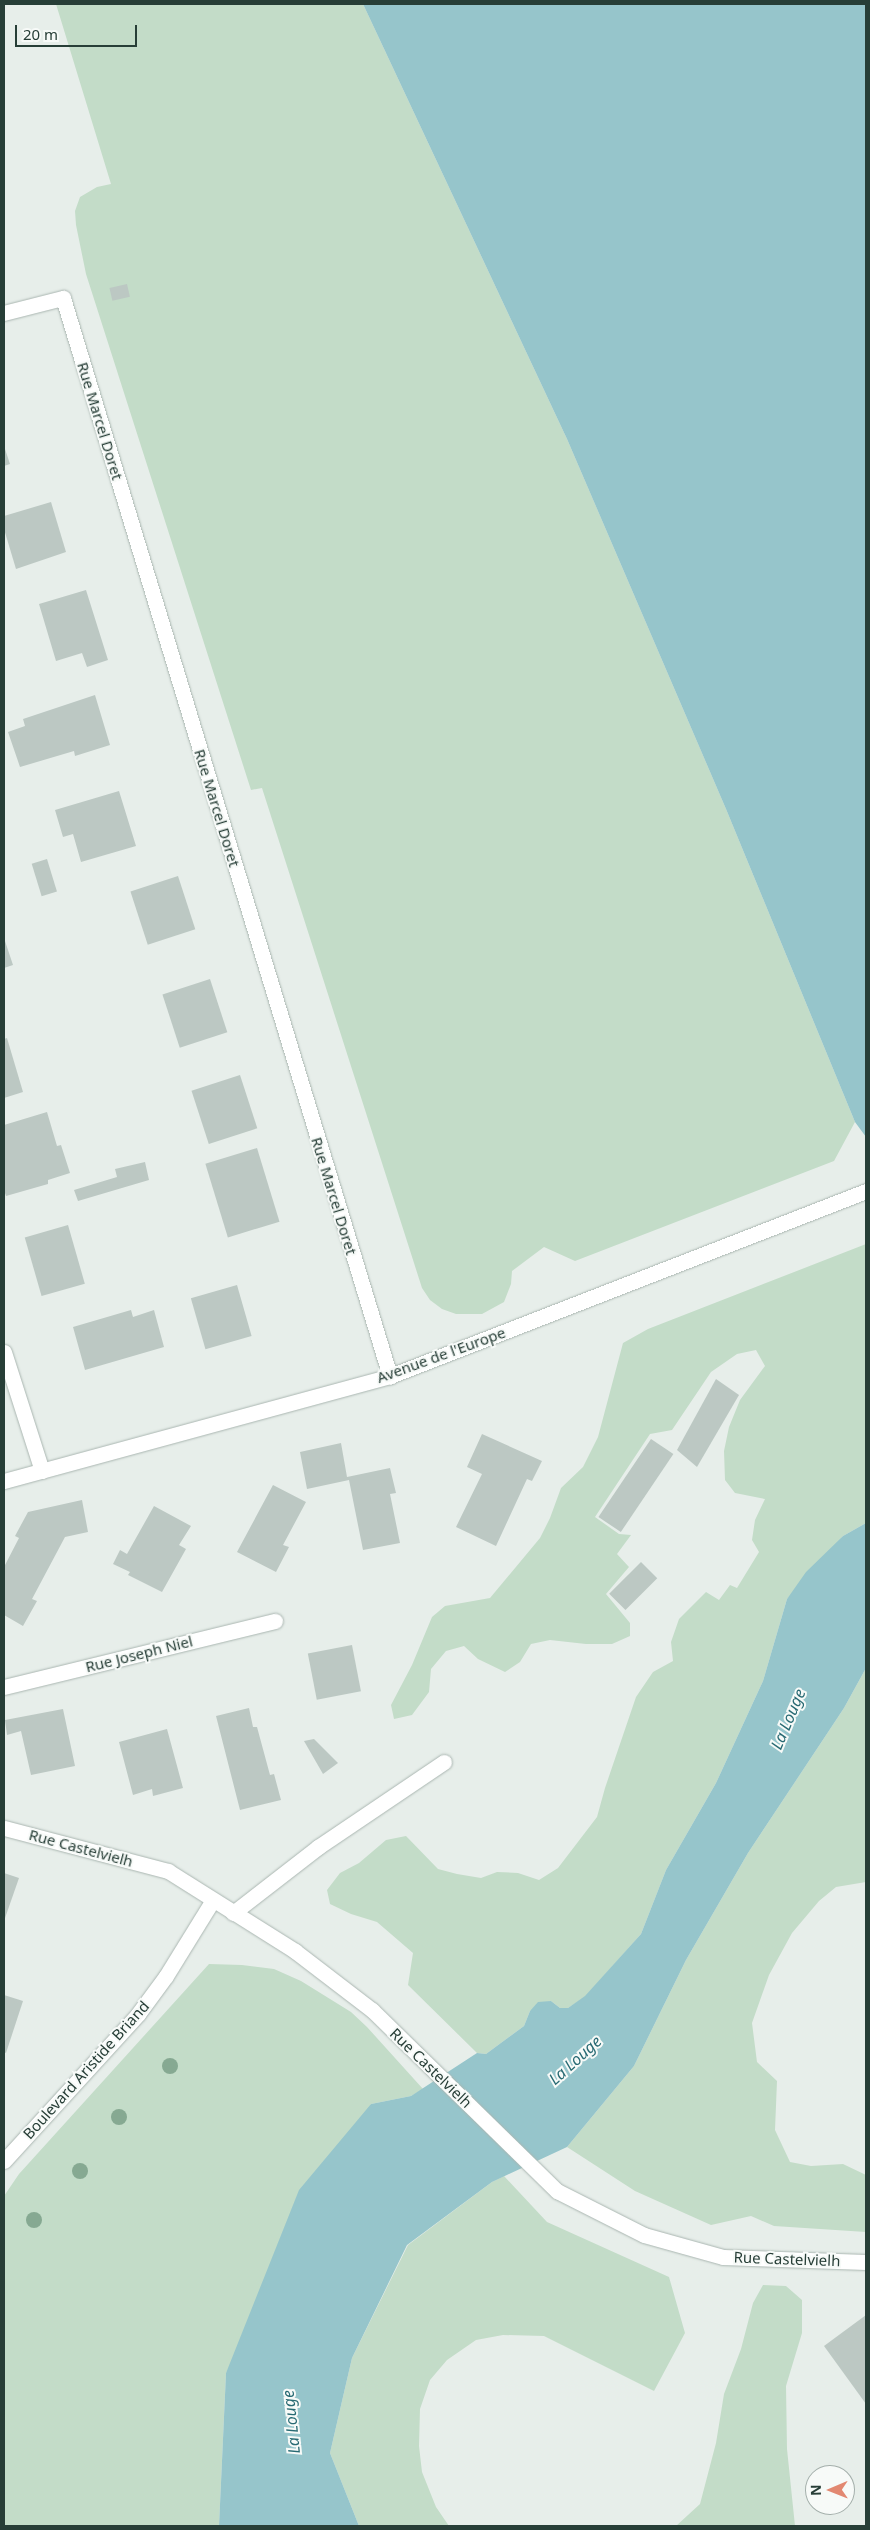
<!DOCTYPE html>
<html>
<head>
<meta charset="utf-8">
<style>
  body { margin:0 }
  #map { position:relative; width:870px; height:2530px; overflow:hidden; background:#e7eeea; font-family:"Noto Sans",sans-serif }
  div>[style] { position:absolute }
  .green>* { inset:0; background:#c3dcc8 }
  .water>* { inset:0; background:#96c5cb }
  .building>* { inset:0; background:#bcc8c3; transform-origin:0 0 }
  .roads { filter:drop-shadow(0 0 1px #aab6b1) drop-shadow(0 0 1px #aab6b1) }
  .service>* { height:15px; margin:-7.5px; padding:0 7.5px; transform-origin:7.5px; border-radius:7.5px; background:#fff }
  .minor>* { height:15px; margin:-7.5px; padding:0 7.5px; transform-origin:7.5px; border-radius:7.5px; background:#fff }
  .tertiary>* { height:15px; margin:-7.5px; padding:0 7.5px; transform-origin:7.5px; border-radius:7.5px; background:#fff }
  .trees>* { width:16px; height:16px; margin:-8px; border-radius:50%; background:#86a992 }
  span { translate:-50% -50%; white-space:nowrap; text-align:center; line-height:1.15; -webkit-text-stroke:4px #f7faf8; paint-order:stroke }
  .street-label { font-size:15px; color:#273e37 }
  .water-label { font-size:16px; color:#286a73; font-style:italic }
  .frame { position:absolute; inset:0; border:5px solid #273e37; pointer-events:none }
  .north { position:absolute; left:805px; top:2465px; width:50px; height:50px; box-sizing:border-box; background:#f7faf8; border:1px solid #a4afab; border-radius:50%; rotate:269deg; font-size:14px; font-weight:700; line-height:20px; text-align:center; color:#273e37 }
  .north::after { content:''; display:block; margin:auto; width:18px; height:22px; background:#e28871; clip-path:polygon(50% 0,100% 100%,50% 72%,0 100%) }
  .scale { position:absolute; left:15px; top:25px; width:122px; height:22px; box-sizing:border-box; border:2px solid #273e37; border-top:0; padding-left:6px; font-size:15px; line-height:18px; white-space:nowrap; color:#273e37; -webkit-text-stroke:4px #f7faf8; paint-order:stroke }
</style>
</head>
<body>
<div id="map">
  <div class="green">
    <i style="clip-path:polygon(56px 4px,363px 4px,567px 439px,726px 809px,855px 1122px,834px 1161px,575px 1261px,544px 1247px,512px 1271px,511px 1284px,504px 1302px,482px 1314px,456px 1314px,442px 1309px,430px 1300px,422px 1288px,262px 788px,251px 790px,86px 274px,76px 225px,75px 211px,80px 197px,97px 187px,111px 184px)"></i>
    <i style="clip-path:polygon(866px 1244px,866px 1523px,843px 1536px,787px 1599px,763px 1681px,716px 1783px,666px 1870px,641px 1934px,585px 1997px,568px 2008px,560px 2008px,551px 2001px,530px 2011px,524px 2026px,486px 2054px,477px 2053px,408px 1985px,413px 1953px,377px 1922px,351px 1914px,330px 1904px,327px 1890px,340px 1873px,359px 1863px,386px 1840px,406px 1836px,438px 1869px,457px 1874px,481px 1878px,497px 1872px,518px 1873px,539px 1880px,558px 1868px,597px 1817px,605px 1788px,636px 1697px,653px 1672px,673px 1661px,671px 1642px,679px 1619px,706px 1592px,719px 1600px,730px 1585px,737px 1588px,759px 1552px,752px 1540px,755px 1520px,765px 1499px,735px 1493px,725px 1480px,724px 1451px,729px 1427px,740px 1400px,765px 1366px,756px 1350px,737px 1354px,711px 1372px,672px 1430px,650px 1434px,595px 1517px,619px 1534px,631px 1535px,617px 1554px,629px 1567px,606px 1594px,630px 1623px,630px 1636px,612px 1644px,586px 1644px,550px 1640px,531px 1644px,520px 1662px,505px 1672px,478px 1659px,464px 1646px,446px 1651px,431px 1669px,429px 1692px,412px 1715px,394px 1719px,391px 1705px,412px 1665px,432px 1617px,445px 1606px,490px 1598px,540px 1538px,550px 1518px,561px 1488px,583px 1467px,598px 1437px,623px 1343px,648px 1329px)"></i>
    <i style="clip-path:polygon(866px 1668px,866px 1882px,836px 1887px,819px 1901px,792px 1933px,769px 1975px,752px 2023px,757px 2062px,777px 2081px,775px 2130px,790px 2162px,811px 2166px,843px 2164px,866px 2175px,866px 2232px,774px 2226px,751px 2216px,711px 2225px,635px 2191px,567px 2147px,634px 2066px,686px 1960px,748px 1853px,844px 1708px)"></i>
    <i style="clip-path:polygon(209px 1964px,242px 1965px,274px 1969px,301px 1981px,351px 2012px,367px 2027px,423px 2089px,411px 2096px,371px 2104px,226px 2373px,219px 2526px,4px 2526px,4px 2196px,19px 2174px)"></i>
    <i style="clip-path:polygon(504px 2176px,547px 2222px,669px 2277px,685px 2333px,654px 2391px,544px 2336px,503px 2335px,476px 2340px,447px 2360px,430px 2380px,420px 2409px,419px 2446px,422px 2472px,436px 2507px,449px 2526px,359px 2526px,330px 2453px,352px 2358px,408px 2245px,492px 2182px)"></i>
    <i style="clip-path:polygon(763px 2285px,786px 2286px,802px 2300px,802px 2333px,786px 2386px,787px 2449px,795px 2526px,676px 2526px,700px 2504px,716px 2443px,724px 2394px,741px 2349px,753px 2303px)"></i>
  </div>
  <div class="water">
    <i style="clip-path:polygon(363px 4px,866px 4px,866px 1137px,855px 1122px,726px 809px,567px 439px)"></i>
    <i style="clip-path:polygon(866px 1523px,866px 1668px,844px 1708px,748px 1853px,686px 1960px,634px 2066px,567px 2147px,492px 2182px,407px 2245px,352px 2358px,330px 2453px,359px 2526px,219px 2526px,226px 2373px,299px 2190px,371px 2104px,411px 2096px,477px 2053px,486px 2054px,524px 2026px,530px 2011px,538px 2002px,551px 2001px,560px 2008px,568px 2008px,585px 1996px,641px 1934px,666px 1870px,716px 1783px,763px 1681px,787px 1599px,806px 1572px,843px 1536px)"></i>
  </div>
  <div class="building">
    <i style="left:127px;top:284px;width:13px;height:18px;rotate:77deg"></i>
    <i style="clip-path:polygon(4px 446px,10px 464px,4px 466px)"></i>
    <i style="clip-path:polygon(51px 502px,66px 552px,16px 569px,4px 529px,4px 516px)"></i>
    <i style="clip-path:polygon(86px 590px,108px 660px,87px 667px,82px 653px,56px 661px,39px 604px)"></i>
    <i style="clip-path:polygon(95px 695px,110px 745px,75px 756px,74px 751px,20px 767px,8px 732px,25px 726px,23px 719px)"></i>
    <i style="clip-path:polygon(119px 791px,136px 846px,81px 862px,73px 834px,63px 837px,55px 810px)"></i>
    <i style="left:47px;top:859px;width:34px;height:16px;rotate:73deg"></i>
    <i style="left:178px;top:876px;width:56px;height:50px;rotate:72deg"></i>
    <i style="clip-path:polygon(4px 938px,13px 965px,4px 968px)"></i>
    <i style="left:210px;top:979px;width:56px;height:50px;rotate:72deg"></i>
    <i style="clip-path:polygon(7px 1038px,23px 1092px,4px 1098px,4px 1039px)"></i>
    <i style="left:240px;top:1075px;width:56px;height:51px;rotate:72deg"></i>
    <i style="clip-path:polygon(47px 1112px,57px 1146px,61px 1145px,70px 1173px,48px 1180px,48px 1184px,6px 1196px,4px 1190px,4px 1125px)"></i>
    <i style="left:257px;top:1148px;width:77px;height:54px;rotate:73deg"></i>
    <i style="clip-path:polygon(145px 1162px,149px 1180px,78px 1201px,74px 1190px,117px 1177px,115px 1169px)"></i>
    <i style="left:68px;top:1225px;width:61px;height:45px;rotate:74deg"></i>
    <i style="left:237px;top:1285px;width:53px;height:48px;rotate:74deg"></i>
    <i style="clip-path:polygon(131px 1310px,133px 1317px,154px 1310px,164px 1347px,85px 1370px,73px 1327px)"></i>
    <i style="clip-path:polygon(716px 1379px,739px 1395px,697px 1467px,677px 1450px)"></i>
    <i style="clip-path:polygon(482px 1434px,542px 1461px,532px 1481px,527px 1479px,496px 1546px,456px 1527px,482px 1474px,467px 1467px)"></i>
    <i style="left:651px;top:1439px;width:27px;height:94px;rotate:34deg"></i>
    <i style="clip-path:polygon(341px 1443px,347px 1477px,390px 1468px,396px 1493px,390px 1494px,400px 1543px,363px 1550px,349px 1480px,307px 1489px,300px 1452px)"></i>
    <i style="clip-path:polygon(273px 1485px,306px 1502px,283px 1545px,289px 1547px,276px 1572px,237px 1552px)"></i>
    <i style="clip-path:polygon(82px 1500px,88px 1532px,65px 1537px,32px 1599px,37px 1601px,23px 1626px,4px 1615px,4px 1567px,19px 1538px,15px 1536px,28px 1512px)"></i>
    <i style="clip-path:polygon(154px 1506px,191px 1526px,179px 1545px,186px 1549px,162px 1592px,128px 1575px,130px 1572px,113px 1564px,120px 1550px,127px 1554px)"></i>
    <i style="left:641px;top:1562px;width:23px;height:45px;rotate:45deg"></i>
    <i style="left:352px;top:1645px;width:47px;height:45px;rotate:79deg"></i>
    <i style="clip-path:polygon(249px 1708px,253px 1727px,257px 1727px,270px 1775px,274px 1774px,281px 1800px,240px 1810px,216px 1716px)"></i>
    <i style="clip-path:polygon(63px 1709px,75px 1766px,31px 1775px,21px 1731px,7px 1735px,5px 1720px)"></i>
    <i style="clip-path:polygon(167px 1729px,183px 1788px,153px 1796px,152px 1789px,133px 1795px,119px 1742px)"></i>
    <i style="clip-path:polygon(314px 1739px,338px 1763px,323px 1774px,304px 1741px)"></i>
    <i style="clip-path:polygon(4px 1873px,19px 1878px,4px 1921px)"></i>
    <i style="clip-path:polygon(4px 1995px,23px 2001px,6px 2053px,4px 2052px)"></i>
    <i style="clip-path:polygon(866px 2315px,866px 2404px,824px 2346px)"></i>
  </div>
  <div class="roads">
    <div class="service">
      <i style="left:233px;top:1913px;width:108px;rotate:-37.8deg"></i>
      <i style="left:318px;top:1847px;width:152px;rotate:-34deg"></i>
    </div>
    <div class="minor">
      <i style="left:4px;top:313px;width:61px;rotate:-14.3deg"></i>
      <i style="left:63px;top:298px;width:1127px;rotate:73.13deg"></i>
      <i style="left:4px;top:1352px;width:125px;rotate:72.3deg"></i>
      <i style="left:4px;top:1687px;width:279px;rotate:-13.7deg"></i>
      <i style="left:4px;top:1828px;width:170px;rotate:14.7deg"></i>
      <i style="left:168px;top:1871px;width:150px;rotate:32.2deg"></i>
      <i style="left:295px;top:1951px;width:97px;rotate:37.5deg"></i>
      <i style="left:372px;top:2010px;width:259px;rotate:44.4deg"></i>
      <i style="left:557px;top:2191px;width:97px;rotate:26.8deg"></i>
      <i style="left:644px;top:2235px;width:82px;rotate:15.6deg"></i>
      <i style="left:723px;top:2257px;width:143px;rotate:2deg"></i>
      <i style="left:4px;top:2161px;width:199px;rotate:-47.6deg"></i>
      <i style="left:138px;top:2014px;width:47px;rotate:-53.6deg"></i>
      <i style="left:166px;top:1976px;width:89px;rotate:-58.3deg"></i>
    </div>
    <div class="tertiary">
      <i style="left:4px;top:1481px;width:400px;rotate:-15.2deg"></i>
      <i style="left:390px;top:1376px;width:511px;rotate:-21.24deg"></i>
    </div>
  </div>
  <div class="trees">
    <i style="left:170px;top:2066px"></i>
    <i style="left:119px;top:2117px"></i>
    <i style="left:80px;top:2171px"></i>
    <i style="left:34px;top:2220px"></i>
  </div>
  <div class="street-label">
    <span style="left:100px;top:421px;rotate:73deg">Rue Marcel Doret</span>
    <span style="left:217px;top:808px;rotate:73deg">Rue Marcel Doret</span>
    <span style="left:334px;top:1196px;rotate:73deg">Rue Marcel Doret</span>
    <span style="left:441px;top:1355px;rotate:-20deg">Avenue de l'Europe</span>
    <span style="left:139px;top:1654px;rotate:-14deg">Rue Joseph Niel</span>
    <span style="left:81px;top:1848px;rotate:15deg">Rue Castelvielh</span>
    <span style="left:431px;top:2068px;rotate:44deg">Rue Castelvielh</span>
    <span style="left:86px;top:2070px;rotate:-48deg">Boulevard Aristide Briand</span>
    <span style="left:787px;top:2259px;rotate:2deg">Rue Castelvielh</span>
  </div>
  <div class="water-label">
    <span style="left:788px;top:1719px;rotate:-67deg">La Louge</span>
    <span style="left:575px;top:2060px;rotate:-42deg">La Louge</span>
    <span style="left:291px;top:2422px;rotate:-96deg">La Louge</span>
  </div>
  <div class="frame"></div>
  <div class="north">N</div>
  <div class="scale">20 m</div>
</div>
</body>
</html>
